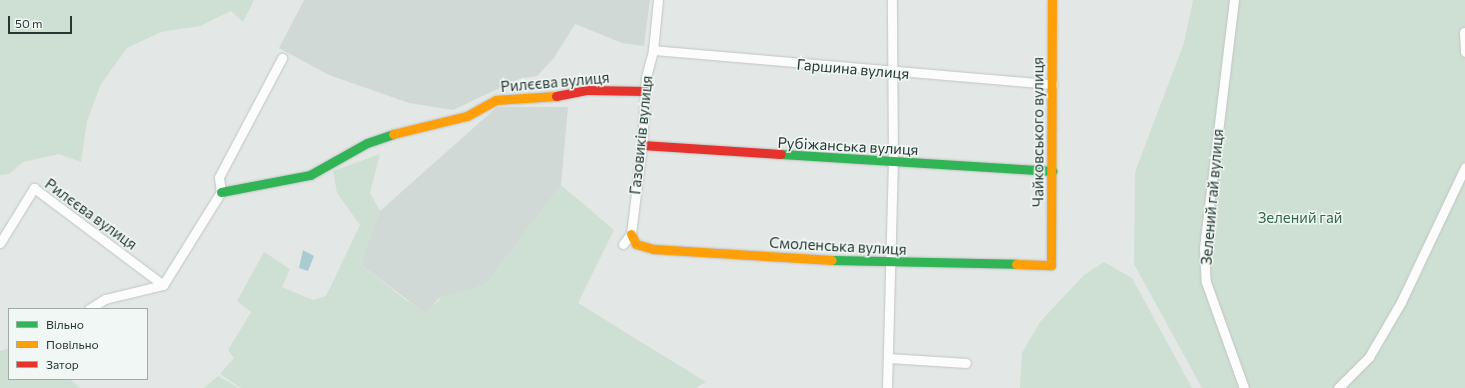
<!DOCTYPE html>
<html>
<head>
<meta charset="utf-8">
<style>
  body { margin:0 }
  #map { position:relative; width:1465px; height:388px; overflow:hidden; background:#e3e8e6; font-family:Commissioner,sans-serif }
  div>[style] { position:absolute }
  .built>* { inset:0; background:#d1d9d6 }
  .green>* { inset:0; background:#cedfd3 }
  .water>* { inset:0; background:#a9cbd1 }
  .roads { filter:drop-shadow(0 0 1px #c0c5c3) drop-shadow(0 0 1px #c0c5c3) }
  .street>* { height:9px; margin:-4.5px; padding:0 4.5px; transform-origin:4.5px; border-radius:4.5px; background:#fbfcfb }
  .fast>* { height:9px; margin:-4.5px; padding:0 4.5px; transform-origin:4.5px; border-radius:4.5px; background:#30b455 }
  .slow>* { height:9px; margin:-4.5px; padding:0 4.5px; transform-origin:4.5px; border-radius:4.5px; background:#ff9f0a }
  .jam>* { height:9px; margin:-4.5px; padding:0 4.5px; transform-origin:4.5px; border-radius:4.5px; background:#e5322d }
  span { translate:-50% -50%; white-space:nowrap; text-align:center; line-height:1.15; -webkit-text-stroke:3px #f1f7f4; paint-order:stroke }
  .street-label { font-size:15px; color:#243833 }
  .park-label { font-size:15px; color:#336a48 }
  .legend { position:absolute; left:8px; top:308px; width:140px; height:72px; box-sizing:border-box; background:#f1f7f4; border:1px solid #9faba7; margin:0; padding:5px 7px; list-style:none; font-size:12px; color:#243833 }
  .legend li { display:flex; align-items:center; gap:8px; height:20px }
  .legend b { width:20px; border:1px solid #9faba7 }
  .scale { position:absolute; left:8px; top:16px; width:64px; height:18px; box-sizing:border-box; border:2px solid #243833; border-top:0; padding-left:5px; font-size:12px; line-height:14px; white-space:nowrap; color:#243833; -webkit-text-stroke:3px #f1f7f4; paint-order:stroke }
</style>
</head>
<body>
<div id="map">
  <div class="built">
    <i style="clip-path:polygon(304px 0,650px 0,644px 46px,622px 43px,575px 24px,554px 58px,537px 76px,519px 79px,453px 110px,409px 103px,329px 75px,279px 48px)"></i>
    <i style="clip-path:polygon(497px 107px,568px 107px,561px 185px,485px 285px,438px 299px,426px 314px,360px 264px,380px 211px)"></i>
  </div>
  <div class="green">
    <i style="clip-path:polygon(0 0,254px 0,243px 22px,231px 11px,200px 26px,161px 32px,127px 48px,101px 84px,87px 121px,81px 162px,59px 154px,23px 162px,9px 174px,0 175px)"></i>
    <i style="clip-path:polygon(1193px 0,1465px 0,1465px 388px,1202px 388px,1134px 264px,1135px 172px,1184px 43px)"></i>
    <i style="clip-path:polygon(380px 154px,370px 193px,380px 211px,360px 264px,403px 298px,426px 313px,442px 297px,485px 285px,561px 185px,614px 230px,578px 303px,706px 382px,696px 388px,241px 388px,220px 374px,234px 358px,228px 350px,251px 312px,237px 301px,264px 252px,290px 269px,282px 287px,313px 300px,326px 296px,360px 225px,337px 193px,333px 171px)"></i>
    <i style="clip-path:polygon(1104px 262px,1132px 278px,1192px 388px,1020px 388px,1022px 353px,1040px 322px,1084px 275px)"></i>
    <i style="clip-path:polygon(9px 348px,9px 379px,70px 379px,80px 388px,0 388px,0 351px)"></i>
    <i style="clip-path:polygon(218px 376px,239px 388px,204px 388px)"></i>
  </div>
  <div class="water">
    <i style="clip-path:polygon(303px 250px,314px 256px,308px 271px,299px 268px)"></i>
  </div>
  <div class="roads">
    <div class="street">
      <i style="left:1234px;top:0;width:251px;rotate:96.9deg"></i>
      <i style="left:1204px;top:249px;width:33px;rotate:87deg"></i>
      <i style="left:1206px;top:282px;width:113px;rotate:70.3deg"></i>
      <i style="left:1464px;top:32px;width:20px;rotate:87deg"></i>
      <i style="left:653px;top:50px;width:401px;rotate:4.9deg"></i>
      <i style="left:0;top:243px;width:65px;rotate:-58.3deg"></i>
      <i style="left:34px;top:188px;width:161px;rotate:36.9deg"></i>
      <i style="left:623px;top:244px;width:13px;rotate:-51deg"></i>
      <i style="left:631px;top:234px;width:90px;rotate:-83deg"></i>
      <i style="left:642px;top:145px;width:68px;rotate:-86.6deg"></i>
      <i style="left:646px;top:77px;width:28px;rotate:-75deg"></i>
      <i style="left:653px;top:50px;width:50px;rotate:-84.3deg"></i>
      <i style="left:89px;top:309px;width:19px;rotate:-32deg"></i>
      <i style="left:105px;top:299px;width:60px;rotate:-13.6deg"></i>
      <i style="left:163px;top:285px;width:110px;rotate:-58.1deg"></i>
      <i style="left:221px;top:192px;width:15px;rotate:-98deg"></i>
      <i style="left:219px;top:177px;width:135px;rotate:-62.1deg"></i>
      <i style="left:889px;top:358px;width:77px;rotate:3.7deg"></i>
      <i style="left:887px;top:388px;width:225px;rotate:-88.5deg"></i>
      <i style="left:893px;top:163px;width:163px;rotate:-90.4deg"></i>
      <i style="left:1338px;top:388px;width:44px;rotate:-45deg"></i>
      <i style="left:1369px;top:357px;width:64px;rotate:-59.8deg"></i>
      <i style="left:1401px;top:302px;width:149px;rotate:-64.6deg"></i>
    </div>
    <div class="fast">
      <i style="left:781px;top:154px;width:272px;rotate:3.6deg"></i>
      <i style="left:221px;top:192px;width:91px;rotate:-10.8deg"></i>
      <i style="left:310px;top:175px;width:65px;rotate:-29.3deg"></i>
      <i style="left:367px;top:143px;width:28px;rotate:-19deg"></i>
      <i style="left:832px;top:260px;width:184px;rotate:1.2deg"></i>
    </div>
    <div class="slow">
      <i style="left:393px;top:134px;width:76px;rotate:-13.7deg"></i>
      <i style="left:467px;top:116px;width:33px;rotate:-29deg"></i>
      <i style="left:496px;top:100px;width:60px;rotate:-3.8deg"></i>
      <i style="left:631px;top:234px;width:11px;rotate:63deg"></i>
      <i style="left:636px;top:244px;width:18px;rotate:16deg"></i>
      <i style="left:653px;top:249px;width:179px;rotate:3.5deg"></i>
      <i style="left:1016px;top:264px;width:35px;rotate:2deg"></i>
      <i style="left:1051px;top:265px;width:265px;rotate:-89.8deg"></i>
    </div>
    <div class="jam">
      <i style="left:556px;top:96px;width:32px;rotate:-11deg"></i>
      <i style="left:587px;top:90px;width:59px;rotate:1deg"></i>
      <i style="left:642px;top:145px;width:139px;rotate:3.7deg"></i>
    </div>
  </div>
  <div class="street-label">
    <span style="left:853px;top:69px;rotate:5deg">Гаршина вулиця</span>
    <span style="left:555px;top:82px;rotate:-5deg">Рилєєва вулиця</span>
    <span style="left:1038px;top:132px;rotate:-90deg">Чайковського вулиця</span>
    <span style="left:641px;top:135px;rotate:-84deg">Газовиків вулиця</span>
    <span style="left:848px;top:146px;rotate:3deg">Рубіжанська вулиця</span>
    <span style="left:1212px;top:197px;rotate:-85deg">Зелений гай вулиця</span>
    <span style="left:91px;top:214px;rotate:36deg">Рилєєва вулиця</span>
    <span style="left:838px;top:246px;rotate:3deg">Смоленська вулиця</span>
  </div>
  <div class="park-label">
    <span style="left:1300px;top:218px">Зелений гай</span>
  </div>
  <ul class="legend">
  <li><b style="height:5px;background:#30b455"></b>Вільно</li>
  <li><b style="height:5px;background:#ff9f0a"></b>Повільно</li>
  <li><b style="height:5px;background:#e5322d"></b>Затор</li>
  </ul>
  <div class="scale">50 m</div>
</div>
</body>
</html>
